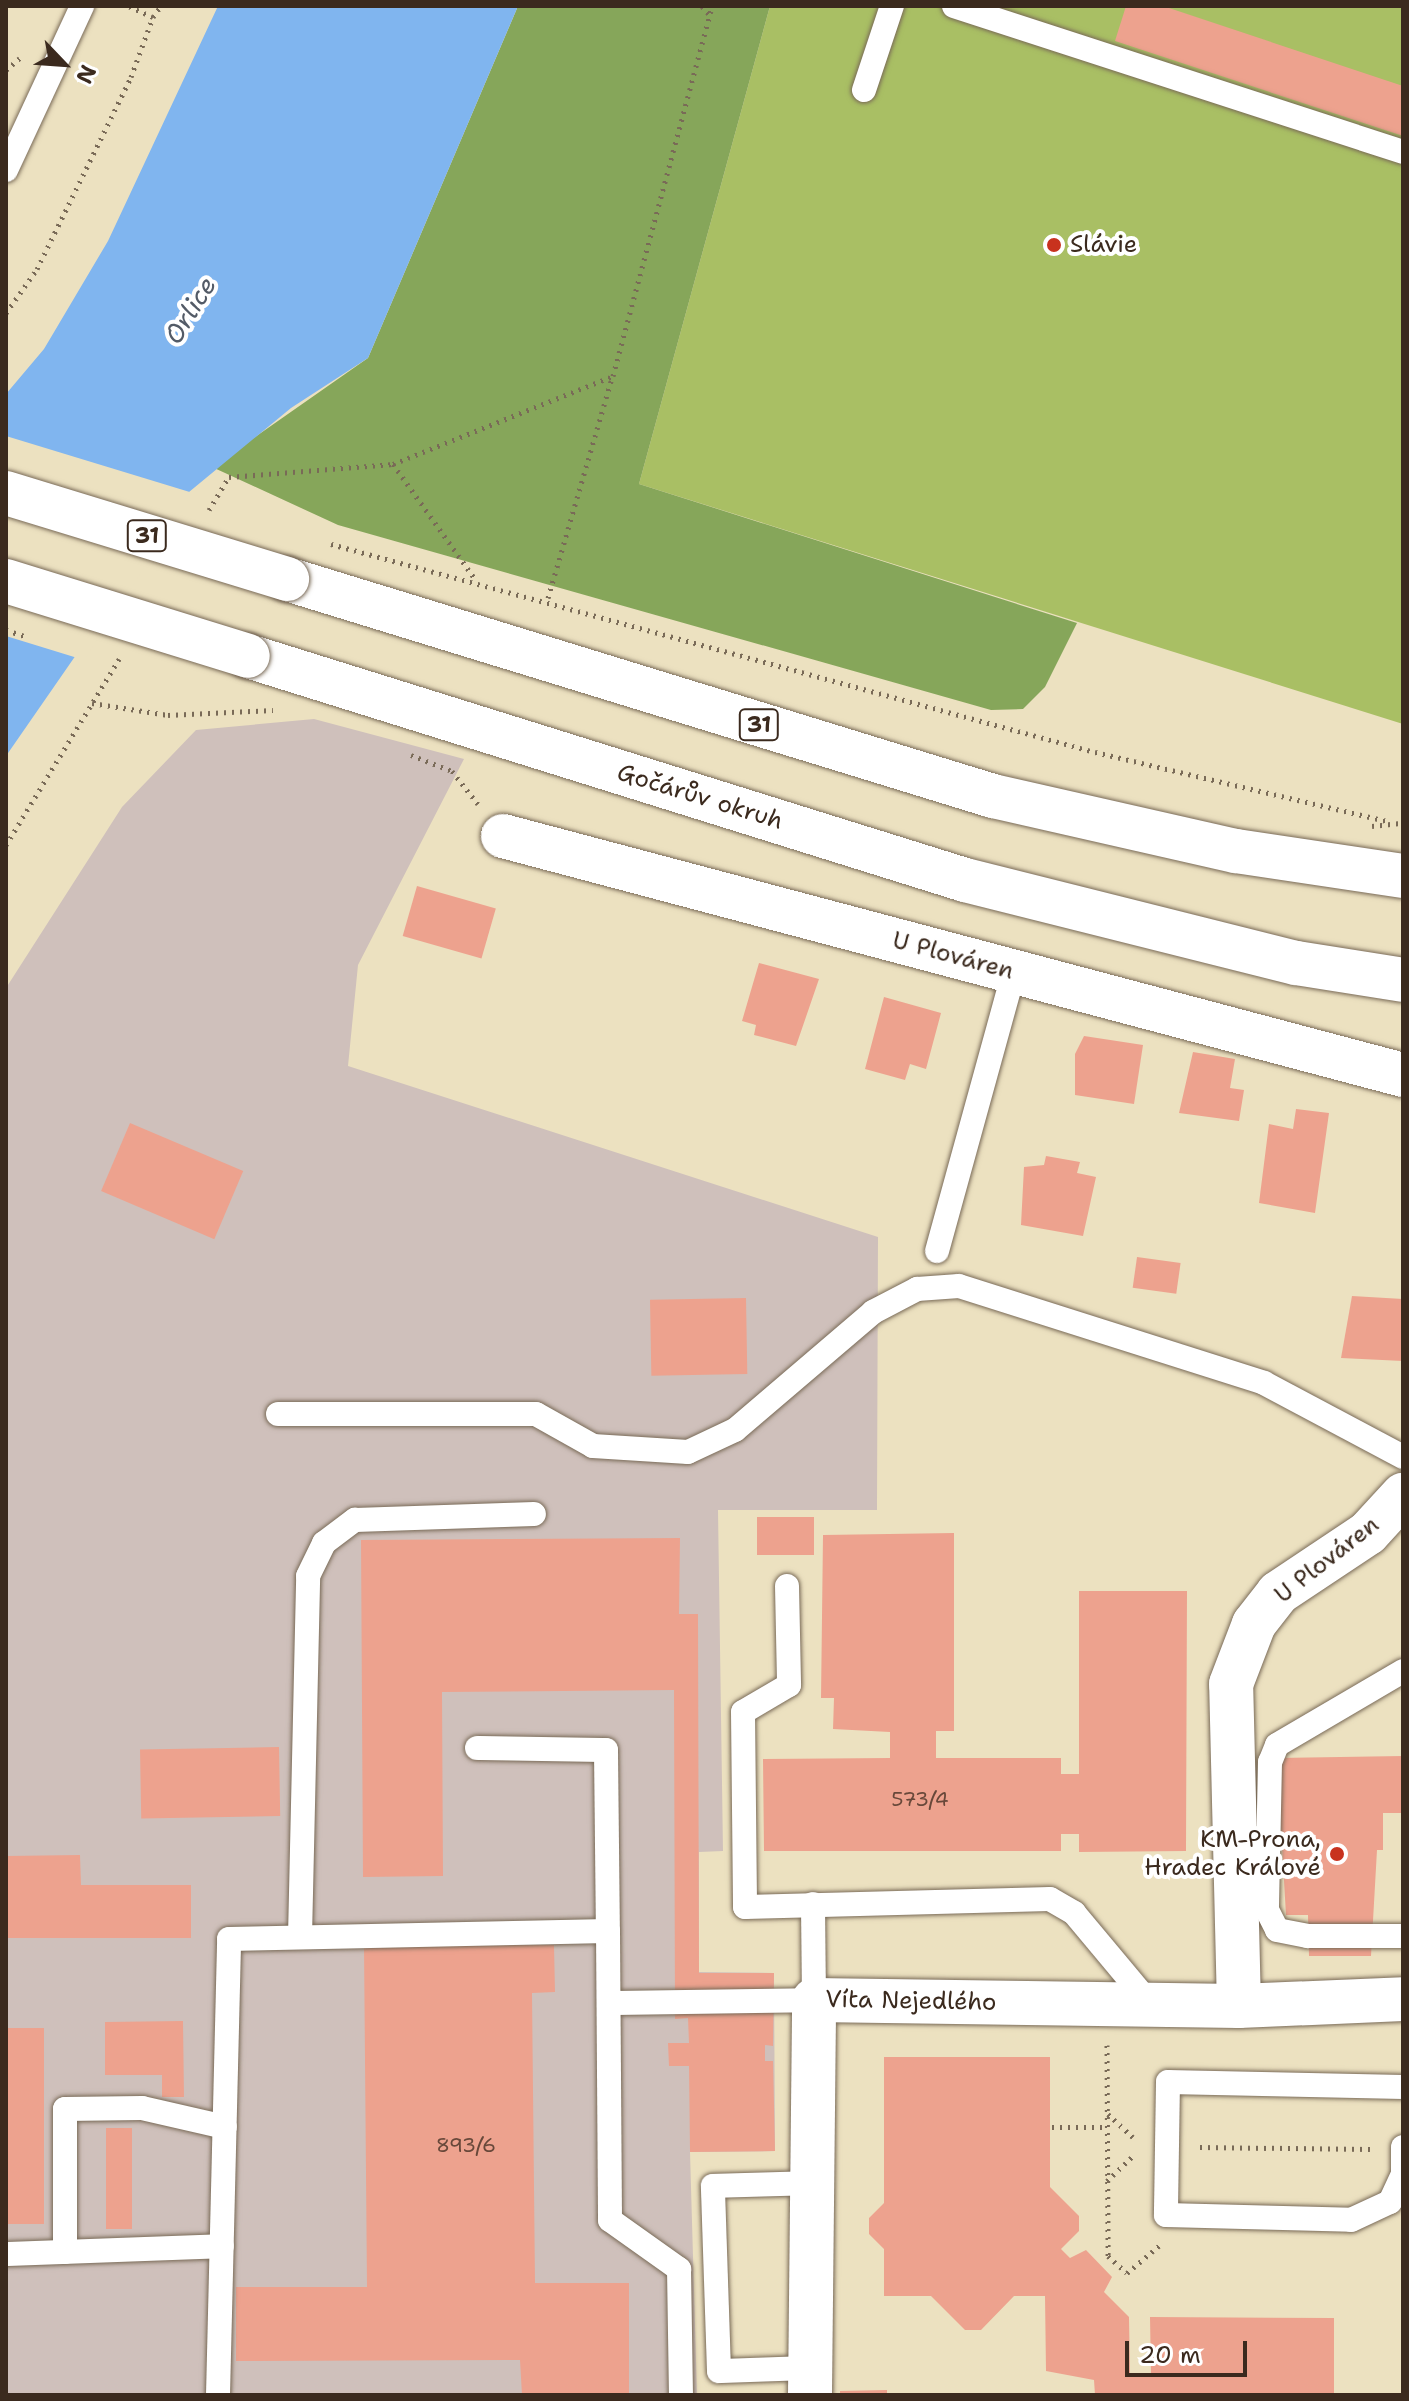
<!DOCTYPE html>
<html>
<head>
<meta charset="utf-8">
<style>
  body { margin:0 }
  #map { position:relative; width:1409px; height:2401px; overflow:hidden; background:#ece1c0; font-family:"Shantell Sans",sans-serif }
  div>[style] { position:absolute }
  .industrial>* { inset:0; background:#cfc0bb }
  .green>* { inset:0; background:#a9bf64 }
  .forest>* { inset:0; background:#86a65a }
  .water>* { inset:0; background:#80b5ef }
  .pier>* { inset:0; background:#ece1c0 }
  .building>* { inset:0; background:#eda28e; transform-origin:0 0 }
  .path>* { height:5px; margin-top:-2.5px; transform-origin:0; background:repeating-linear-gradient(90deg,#796a57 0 2px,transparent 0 8px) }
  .roads { filter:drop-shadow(0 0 2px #796a57) drop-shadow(0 0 2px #796a57) }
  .service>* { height:24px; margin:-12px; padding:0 12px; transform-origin:12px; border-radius:12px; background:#fff }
  .minor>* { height:44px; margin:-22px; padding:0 22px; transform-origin:22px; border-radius:22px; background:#fff }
  .primary>* { height:44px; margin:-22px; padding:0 22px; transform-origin:22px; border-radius:22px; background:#fff }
  .path-bridge>* { height:5px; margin-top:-2.5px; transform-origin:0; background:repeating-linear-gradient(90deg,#796a57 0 2px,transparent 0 8px) }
  .bridges { filter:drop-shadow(0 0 2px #796a57) drop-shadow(0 0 2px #796a57) }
  .primary-bridge>* { height:44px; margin:-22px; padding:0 22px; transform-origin:22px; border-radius:22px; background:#fff }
  .dots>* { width:22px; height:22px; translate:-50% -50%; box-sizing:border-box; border:4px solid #fff; border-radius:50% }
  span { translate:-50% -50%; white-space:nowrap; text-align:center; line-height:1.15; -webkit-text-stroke:8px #fff; paint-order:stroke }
  .number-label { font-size:20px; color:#68483a }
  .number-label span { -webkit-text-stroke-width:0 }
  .shield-label span { padding:2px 6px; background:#fff; border:2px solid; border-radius:6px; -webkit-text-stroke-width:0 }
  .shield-label { font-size:22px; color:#3b2a1e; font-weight:700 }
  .poi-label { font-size:24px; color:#3b2a1e }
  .left { translate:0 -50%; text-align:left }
  .right { translate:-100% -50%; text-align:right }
  .street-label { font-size:24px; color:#3b2a1e }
  .water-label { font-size:26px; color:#535b67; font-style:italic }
  .frame { position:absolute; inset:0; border:8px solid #3b2a1e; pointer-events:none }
  .north { position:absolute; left:24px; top:24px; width:80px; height:80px; -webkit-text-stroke:6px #fff; paint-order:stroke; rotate:115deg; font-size:22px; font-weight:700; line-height:32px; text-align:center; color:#3b2a1e }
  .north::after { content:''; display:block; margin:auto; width:28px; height:36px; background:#3b2a1e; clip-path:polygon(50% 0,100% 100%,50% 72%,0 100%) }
  .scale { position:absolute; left:1125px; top:2341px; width:122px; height:36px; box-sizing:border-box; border:4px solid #3b2a1e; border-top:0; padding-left:10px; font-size:24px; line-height:28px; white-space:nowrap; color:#3b2a1e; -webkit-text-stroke:6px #fff; paint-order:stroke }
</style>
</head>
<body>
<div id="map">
  <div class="industrial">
    <i style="clip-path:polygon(314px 719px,464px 759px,358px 965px,348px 1066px,878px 1237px,877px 1510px,718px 1510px,723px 1851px,699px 1852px,699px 1972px,774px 1973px,775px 2151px,690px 2152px,697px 2395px,6px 2395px,6px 988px,122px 807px,196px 730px)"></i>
  </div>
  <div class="green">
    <i style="clip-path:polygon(770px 6px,1403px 6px,1403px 724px,639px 484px)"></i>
  </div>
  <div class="forest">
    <i style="clip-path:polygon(518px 6px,770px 6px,639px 484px,1077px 623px,1045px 687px,1023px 709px,991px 710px,338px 525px,212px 467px,368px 358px)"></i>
  </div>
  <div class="water">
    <i style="clip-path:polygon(218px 6px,518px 6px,368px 358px,291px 408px,189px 492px,6px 756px,6px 394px,44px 349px,108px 241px)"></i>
  </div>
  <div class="pier">
    <i style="clip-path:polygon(6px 436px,193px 493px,84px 660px,6px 636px)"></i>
  </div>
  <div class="building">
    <i style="clip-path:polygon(1126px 6px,1163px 6px,1403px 86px,1403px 136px,1115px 41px)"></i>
    <i style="left:417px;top:886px;width:82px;height:52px;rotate:16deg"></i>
    <i style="clip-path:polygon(759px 963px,819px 979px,796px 1046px,754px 1035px,756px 1025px,742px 1021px)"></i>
    <i style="clip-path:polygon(884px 997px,941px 1013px,926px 1069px,910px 1064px,905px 1080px,865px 1069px)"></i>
    <i style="clip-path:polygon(1084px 1036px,1143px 1045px,1134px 1104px,1075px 1095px,1075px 1054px)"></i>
    <i style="clip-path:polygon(1193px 1052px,1235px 1059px,1230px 1088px,1244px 1090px,1239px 1121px,1179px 1113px)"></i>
    <i style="clip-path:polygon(1296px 1109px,1329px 1113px,1315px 1213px,1259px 1203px,1269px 1124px,1293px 1129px)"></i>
    <i style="left:130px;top:1123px;width:123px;height:74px;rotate:23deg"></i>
    <i style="clip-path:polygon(1046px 1156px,1080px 1162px,1077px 1173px,1096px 1177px,1083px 1236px,1021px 1225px,1024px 1167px,1044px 1165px)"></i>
    <i style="left:1137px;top:1257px;width:44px;height:31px;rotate:8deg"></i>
    <i style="clip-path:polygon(1352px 1296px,1403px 1299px,1403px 1361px,1341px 1358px)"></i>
    <i style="left:746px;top:1298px;width:76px;height:96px;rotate:89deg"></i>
    <i style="left:757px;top:1517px;width:57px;height:38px"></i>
    <i style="clip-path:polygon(954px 1533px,954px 1731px,936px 1731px,936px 1758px,1061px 1758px,1061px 1774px,1079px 1774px,1079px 1591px,1187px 1591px,1186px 1851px,1079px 1852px,1079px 1834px,1061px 1834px,1061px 1851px,764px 1851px,763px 1759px,890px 1758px,890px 1732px,833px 1729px,834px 1698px,821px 1698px,823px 1535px)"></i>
    <i style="clip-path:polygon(680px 1538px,679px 1614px,698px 1614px,699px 1973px,774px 1973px,773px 2046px,765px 2045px,765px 2061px,773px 2061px,775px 2151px,690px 2152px,689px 2066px,669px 2066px,668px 2043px,689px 2043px,688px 2018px,675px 2019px,674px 1690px,442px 1692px,443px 1876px,363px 1877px,361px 1540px)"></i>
    <i style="left:279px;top:1747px;width:69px;height:139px;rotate:89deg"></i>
    <i style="clip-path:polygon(1403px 1756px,1403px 1813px,1383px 1813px,1383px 1850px,1377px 1850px,1371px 1956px,1309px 1956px,1308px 1915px,1286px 1915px,1277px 1758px)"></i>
    <i style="clip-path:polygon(80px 1855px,81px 1885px,191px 1885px,191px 1938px,6px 1938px,6px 1856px)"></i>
    <i style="clip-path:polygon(554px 1945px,555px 1992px,532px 1993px,535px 2283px,629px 2283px,629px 2395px,522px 2395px,520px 2360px,236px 2361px,236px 2287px,367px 2287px,364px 1946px)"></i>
    <i style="clip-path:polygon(183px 2021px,184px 2097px,162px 2097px,162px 2075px,105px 2075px,105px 2022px)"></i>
    <i style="left:6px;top:2028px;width:38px;height:196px"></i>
    <i style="clip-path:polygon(884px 2057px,1050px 2057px,1050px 2187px,1079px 2216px,1079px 2231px,1061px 2249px,1070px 2258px,1086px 2250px,1112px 2277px,1104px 2292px,1129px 2317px,1130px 2375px,1151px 2375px,1150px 2317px,1334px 2318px,1334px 2395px,1095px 2395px,1094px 2380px,1046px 2371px,1045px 2296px,1014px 2296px,981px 2330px,965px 2330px,931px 2296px,884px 2296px,884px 2249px,869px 2234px,869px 2218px,884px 2203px)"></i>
    <i style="left:106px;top:2128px;width:26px;height:101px"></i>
    <i style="clip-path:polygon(887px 2390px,887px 2395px,840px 2395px,840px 2391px)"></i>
  </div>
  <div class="path">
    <i style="left:702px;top:6px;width:11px;rotate:49deg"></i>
    <i style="left:153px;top:17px;width:14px;rotate:-54deg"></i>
    <i style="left:6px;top:70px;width:18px;rotate:-41deg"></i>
    <i style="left:6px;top:313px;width:54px;rotate:-54.8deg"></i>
    <i style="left:37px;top:269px;width:214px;rotate:-63.9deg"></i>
    <i style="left:131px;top:77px;width:64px;rotate:-69.9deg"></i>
    <i style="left:153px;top:17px;width:27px;rotate:-156deg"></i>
    <i style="left:393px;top:464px;width:141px;rotate:54.5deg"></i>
    <i style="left:209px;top:510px;width:39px;rotate:-59deg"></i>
    <i style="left:229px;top:477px;width:165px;rotate:-4.5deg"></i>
    <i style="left:393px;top:464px;width:237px;rotate:-21.8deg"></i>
    <i style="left:613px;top:376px;width:383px;rotate:-75deg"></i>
    <i style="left:331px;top:544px;width:792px;rotate:15.23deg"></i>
    <i style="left:1095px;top:752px;width:303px;rotate:13.3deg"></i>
    <i style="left:548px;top:598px;width:230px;rotate:-73.8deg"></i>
    <i style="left:92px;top:703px;width:77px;rotate:9deg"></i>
    <i style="left:168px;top:715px;width:105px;rotate:-2.7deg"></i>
    <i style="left:411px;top:755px;width:44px;rotate:21.3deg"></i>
    <i style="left:452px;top:771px;width:42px;rotate:51.8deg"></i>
    <i style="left:1372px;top:826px;width:31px;rotate:-6deg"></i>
    <i style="left:6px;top:845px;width:218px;rotate:-58.7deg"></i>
    <i style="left:1107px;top:2045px;width:211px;rotate:89.7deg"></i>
    <i style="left:1108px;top:2256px;width:25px;rotate:42deg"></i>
    <i style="left:1127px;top:2273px;width:43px;rotate:-40.3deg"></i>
    <i style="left:1108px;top:2114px;width:34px;rotate:43deg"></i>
    <i style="left:1052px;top:2127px;width:55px"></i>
    <i style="left:1200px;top:2147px;width:170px;rotate:0.7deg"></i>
    <i style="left:1107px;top:2181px;width:37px;rotate:-44deg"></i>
  </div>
  <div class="roads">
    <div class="service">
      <i style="left:954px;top:6px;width:472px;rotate:18deg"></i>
      <i style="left:864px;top:90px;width:89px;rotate:-71.6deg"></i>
      <i style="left:6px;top:170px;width:181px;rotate:-65.1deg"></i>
      <i style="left:937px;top:1251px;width:289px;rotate:-74.6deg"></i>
      <i style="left:278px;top:1414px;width:258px"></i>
      <i style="left:536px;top:1414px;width:65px;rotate:29.3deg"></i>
      <i style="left:593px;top:1446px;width:95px;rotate:3.6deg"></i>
      <i style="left:688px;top:1452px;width:52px;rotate:-25.1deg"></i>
      <i style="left:735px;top:1430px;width:182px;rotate:-40.5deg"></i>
      <i style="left:873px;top:1312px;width:50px;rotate:-27.6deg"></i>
      <i style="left:917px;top:1289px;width:42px;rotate:-4.1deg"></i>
      <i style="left:959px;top:1286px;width:320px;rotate:17.6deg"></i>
      <i style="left:1264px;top:1383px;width:157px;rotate:28deg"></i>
      <i style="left:787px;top:1586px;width:99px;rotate:88.8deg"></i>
      <i style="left:789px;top:1685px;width:53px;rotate:149.6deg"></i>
      <i style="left:743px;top:1712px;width:195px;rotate:89.4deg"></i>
      <i style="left:745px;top:1907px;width:305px;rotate:-1.5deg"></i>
      <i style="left:1050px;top:1899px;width:28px;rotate:30deg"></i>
      <i style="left:1074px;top:1913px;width:120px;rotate:50.1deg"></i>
      <i style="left:1403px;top:1671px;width:146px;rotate:149.6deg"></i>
      <i style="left:1277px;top:1745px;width:18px;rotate:112deg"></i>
      <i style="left:1270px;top:1762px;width:148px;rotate:91.2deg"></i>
      <i style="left:1267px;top:1910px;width:22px;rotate:63deg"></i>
      <i style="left:1277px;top:1930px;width:32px;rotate:11deg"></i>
      <i style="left:1308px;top:1936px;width:95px"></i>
      <i style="left:477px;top:1748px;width:129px;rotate:0.9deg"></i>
      <i style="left:606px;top:1750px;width:181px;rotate:89.4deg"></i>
      <i style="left:300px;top:1937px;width:361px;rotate:-88.7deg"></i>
      <i style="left:308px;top:1576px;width:37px;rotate:-64deg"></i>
      <i style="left:324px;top:1543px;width:39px;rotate:-37deg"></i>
      <i style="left:355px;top:1520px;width:179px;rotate:-1.9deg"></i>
      <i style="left:609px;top:2003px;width:205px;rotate:-0.8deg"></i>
      <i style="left:814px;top:2000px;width:96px;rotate:-90.6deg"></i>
      <i style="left:1403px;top:2087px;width:235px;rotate:-178.8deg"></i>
      <i style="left:1168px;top:2082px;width:133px;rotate:90.9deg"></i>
      <i style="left:1166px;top:2215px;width:185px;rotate:1.5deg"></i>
      <i style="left:1351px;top:2220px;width:43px;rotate:-24.8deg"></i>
      <i style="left:1390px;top:2202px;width:31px;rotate:-65deg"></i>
      <i style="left:1403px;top:2174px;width:27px;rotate:-90deg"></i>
      <i style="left:65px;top:2252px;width:143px;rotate:-90deg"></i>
      <i style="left:65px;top:2109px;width:77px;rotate:-0.7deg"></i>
      <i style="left:142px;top:2108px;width:85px;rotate:12.9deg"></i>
      <i style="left:6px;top:2254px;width:216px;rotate:-2.1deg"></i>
      <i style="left:810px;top:2368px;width:91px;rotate:178.1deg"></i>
      <i style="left:719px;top:2371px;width:185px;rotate:-91.9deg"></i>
      <i style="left:713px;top:2186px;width:99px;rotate:-1.7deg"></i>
      <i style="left:218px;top:2395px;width:456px;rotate:-88.6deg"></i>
      <i style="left:229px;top:1939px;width:379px;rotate:-1.2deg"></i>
      <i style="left:608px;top:1931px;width:289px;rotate:89.6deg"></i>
      <i style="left:610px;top:2220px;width:85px;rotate:35.4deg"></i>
      <i style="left:679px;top:2269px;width:126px;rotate:89.1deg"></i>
    </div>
    <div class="minor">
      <i style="left:503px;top:836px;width:931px;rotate:14.87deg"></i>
      <i style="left:1239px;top:2006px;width:322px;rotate:-91.4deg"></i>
      <i style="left:1231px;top:1684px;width:64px;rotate:-69deg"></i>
      <i style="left:1254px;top:1624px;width:39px;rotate:-52deg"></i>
      <i style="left:1278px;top:1593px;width:108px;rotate:-33.7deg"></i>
      <i style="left:1368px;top:1533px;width:52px;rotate:-47.4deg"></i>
      <i style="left:810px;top:2395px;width:395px;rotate:-89.4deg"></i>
      <i style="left:814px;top:2000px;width:425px;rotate:0.8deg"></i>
      <i style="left:1239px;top:2006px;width:164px;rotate:-2.4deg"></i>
    </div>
    <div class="primary">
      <i style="left:287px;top:579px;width:739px;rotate:17.09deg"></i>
      <i style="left:993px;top:796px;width:249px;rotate:12.8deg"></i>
      <i style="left:1236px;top:851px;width:169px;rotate:8.5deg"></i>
      <i style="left:248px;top:656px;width:751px;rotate:17.35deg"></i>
      <i style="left:965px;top:880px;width:341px;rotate:14.1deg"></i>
      <i style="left:1296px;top:963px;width:108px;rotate:9deg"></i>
    </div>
  </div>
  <div class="path-bridge">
    <i style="left:6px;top:630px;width:23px;rotate:18deg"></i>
  </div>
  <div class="bridges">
    <div class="primary-bridge">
      <i style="left:6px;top:493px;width:294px;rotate:17deg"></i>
      <i style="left:6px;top:581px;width:253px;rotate:17.2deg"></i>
    </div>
  </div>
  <div class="dots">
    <i style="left:1054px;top:245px;background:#c8321e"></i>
    <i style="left:1337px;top:1854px;background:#c8321e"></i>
  </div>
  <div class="number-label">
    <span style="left:920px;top:1799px">573/4</span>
    <span style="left:466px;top:2145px">893/6</span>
  </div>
  <div class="shield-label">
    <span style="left:147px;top:536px">31</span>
    <span style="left:759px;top:725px">31</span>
  </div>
  <div class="poi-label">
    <span class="left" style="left:1070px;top:245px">Slávie</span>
    <span class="right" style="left:1321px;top:1854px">KM-Prona,<br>Hradec Králové</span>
  </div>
  <div class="street-label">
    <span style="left:700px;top:797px;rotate:17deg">Gočárův okruh</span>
    <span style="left:953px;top:956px;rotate:15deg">U Plováren</span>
    <span style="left:1327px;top:1560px;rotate:-38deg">U Plováren</span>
    <span style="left:911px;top:2001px;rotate:1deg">Víta Nejedlého</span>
  </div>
  <div class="water-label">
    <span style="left:190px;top:310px;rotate:-58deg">Orlice</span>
  </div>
  <div class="frame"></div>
  <div class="north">N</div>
  <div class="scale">20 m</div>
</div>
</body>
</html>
